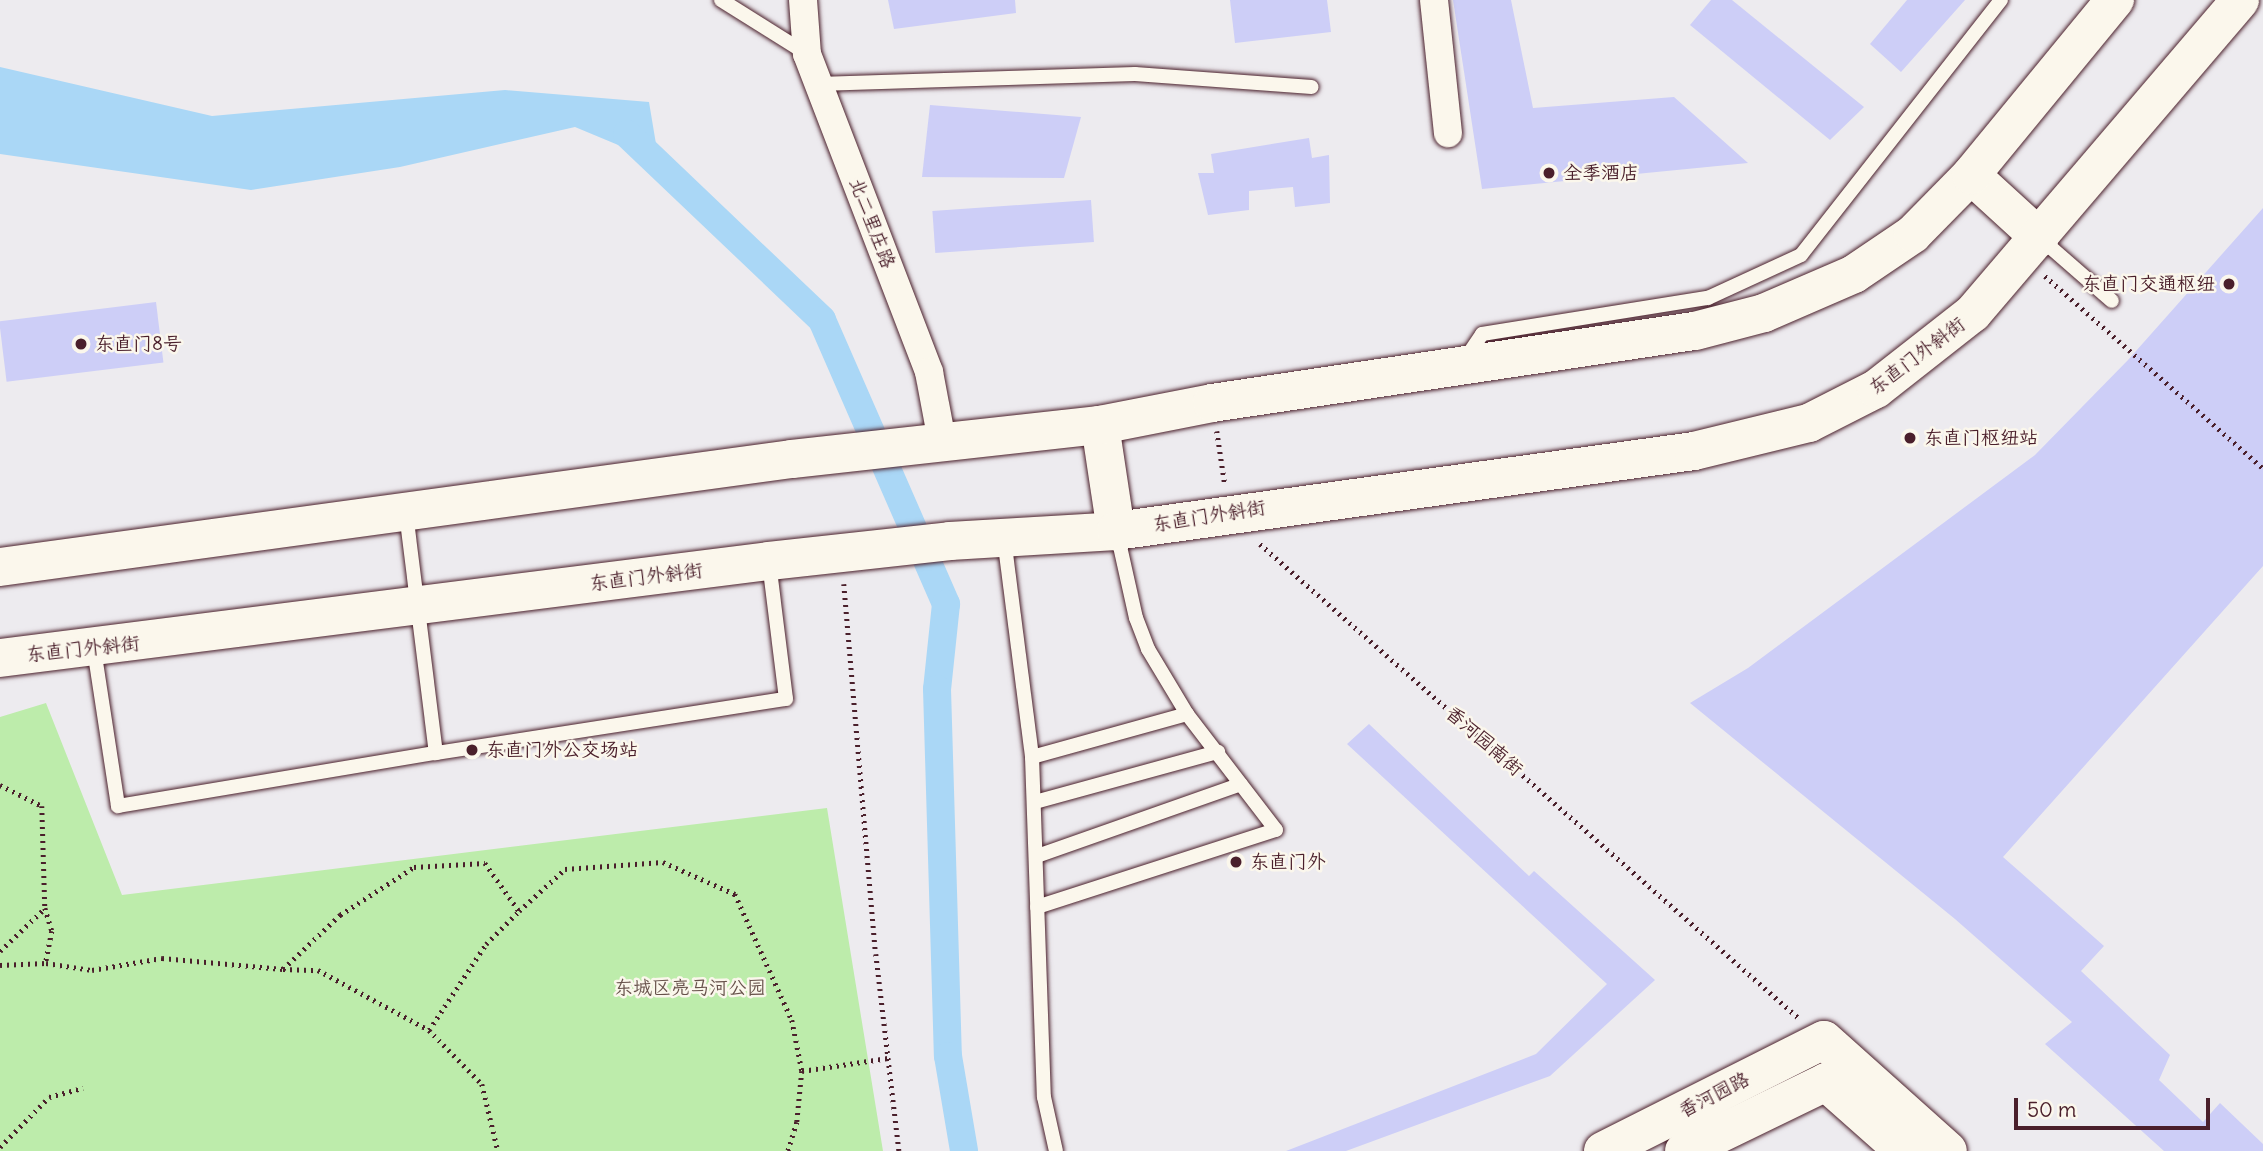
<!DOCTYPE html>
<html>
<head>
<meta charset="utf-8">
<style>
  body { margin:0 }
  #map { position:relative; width:2263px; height:1151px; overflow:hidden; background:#edebef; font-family:Delius,"LXGW WenKai TC",sans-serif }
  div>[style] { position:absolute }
  .green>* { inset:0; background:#bdecab }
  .water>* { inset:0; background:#aad7f6 }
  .canal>* { height:28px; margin:-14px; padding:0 14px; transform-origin:14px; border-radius:14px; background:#aad7f6 }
  .building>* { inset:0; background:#cdcef7; transform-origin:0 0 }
  .path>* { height:4.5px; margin-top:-2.25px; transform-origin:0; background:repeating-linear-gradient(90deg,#4a1f2b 0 2px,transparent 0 7px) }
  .roads { filter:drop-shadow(0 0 2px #4a1f2b) drop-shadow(0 0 2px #4a1f2b) }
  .service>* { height:14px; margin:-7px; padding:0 7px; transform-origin:7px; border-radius:7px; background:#fbf7ec }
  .minor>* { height:28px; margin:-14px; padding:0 14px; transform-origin:14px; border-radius:14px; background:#fbf7ec }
  .secondary>* { height:38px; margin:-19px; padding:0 19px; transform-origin:19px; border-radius:19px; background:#fbf7ec }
  .trunk>* { height:38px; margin:-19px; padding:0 19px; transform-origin:19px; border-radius:19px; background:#fbf7ec }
  .dots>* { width:19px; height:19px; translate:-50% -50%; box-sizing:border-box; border:4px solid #fbf7ec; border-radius:50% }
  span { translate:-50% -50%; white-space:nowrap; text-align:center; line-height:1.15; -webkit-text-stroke:5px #fbf7ec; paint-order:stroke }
  .poi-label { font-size:19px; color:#4a1f2b }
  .left { translate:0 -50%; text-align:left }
  .right { translate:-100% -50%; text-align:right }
  .street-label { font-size:19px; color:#4a1f2b }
  .park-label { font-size:19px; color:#67524b }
  .scale { position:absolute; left:2014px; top:1098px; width:196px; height:32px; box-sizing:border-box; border:4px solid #4a1f2b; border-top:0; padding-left:9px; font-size:21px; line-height:24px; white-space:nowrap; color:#4a1f2b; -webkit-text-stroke:5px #fbf7ec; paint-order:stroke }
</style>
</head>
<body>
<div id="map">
  <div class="green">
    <i style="clip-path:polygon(46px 703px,122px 895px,827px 808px,883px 1151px,0 1151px,0 717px)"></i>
  </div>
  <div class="water">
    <i style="clip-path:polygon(0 67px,212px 116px,505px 90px,649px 102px,659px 162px,575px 127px,400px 167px,251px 190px,0 154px)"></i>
  </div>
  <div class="canal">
    <i style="left:627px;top:134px;width:269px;rotate:43.6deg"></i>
    <i style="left:822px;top:320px;width:310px;rotate:66.4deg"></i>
    <i style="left:946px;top:604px;width:85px;rotate:96deg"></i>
    <i style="left:937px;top:689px;width:367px;rotate:88.3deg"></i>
    <i style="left:948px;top:1056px;width:96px;rotate:80.4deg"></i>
  </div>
  <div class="building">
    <i style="clip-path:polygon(888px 0,1015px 0,1016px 13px,894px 29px)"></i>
    <i style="clip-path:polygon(1230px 0,1327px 0,1331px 32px,1235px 43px)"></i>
    <i style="clip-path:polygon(1453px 0,1511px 0,1533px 108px,1674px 97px,1748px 163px,1482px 189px)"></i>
    <i style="clip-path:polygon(1711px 0,1732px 0,1864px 107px,1830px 140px,1690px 25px)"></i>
    <i style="clip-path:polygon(1907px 0,1965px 0,1901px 72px,1870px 44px)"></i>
    <i style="clip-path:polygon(930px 105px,1081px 117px,1064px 178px,922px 177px)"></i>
    <i style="clip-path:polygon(1309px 138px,1312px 158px,1329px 155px,1330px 203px,1295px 207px,1293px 187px,1249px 191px,1249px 210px,1208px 215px,1198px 173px,1214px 173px,1211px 154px)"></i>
    <i style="left:1091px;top:200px;width:42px;height:159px;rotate:86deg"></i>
    <i style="clip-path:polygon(2263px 208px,2263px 566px,2003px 857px,2104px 946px,2081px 971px,2170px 1055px,2159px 1080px,2203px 1122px,2220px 1103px,2263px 1144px,2263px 1151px,2164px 1151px,2045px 1044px,2072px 1022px,1955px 919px,1690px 703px,1748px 668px,2035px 455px,2128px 360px)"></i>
    <i style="left:156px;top:302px;width:61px;height:158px;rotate:83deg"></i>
    <i style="clip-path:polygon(1369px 724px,1529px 876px,1534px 871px,1655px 980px,1550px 1076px,1346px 1151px,1286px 1151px,1536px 1054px,1607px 984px,1347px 744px)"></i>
  </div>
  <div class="path">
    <i style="left:2045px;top:276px;width:290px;rotate:41.4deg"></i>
    <i style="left:1217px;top:431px;width:55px;rotate:81.6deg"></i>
    <i style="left:1260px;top:544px;width:719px;rotate:41.34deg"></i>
    <i style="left:844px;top:584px;width:371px;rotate:85.1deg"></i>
    <i style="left:876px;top:954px;width:198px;rotate:83.3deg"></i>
    <i style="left:0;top:785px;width:47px;rotate:26.6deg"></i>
    <i style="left:42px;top:806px;width:102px;rotate:88.3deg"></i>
    <i style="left:45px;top:908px;width:24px;rotate:73deg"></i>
    <i style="left:52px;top:931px;width:33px;rotate:101deg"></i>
    <i style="left:0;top:951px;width:62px;rotate:-43.7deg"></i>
    <i style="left:0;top:965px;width:46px;rotate:-2.5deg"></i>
    <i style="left:46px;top:963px;width:47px;rotate:8.7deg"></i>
    <i style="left:92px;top:970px;width:71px;rotate:-9.7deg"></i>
    <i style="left:162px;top:958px;width:121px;rotate:5.2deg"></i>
    <i style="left:283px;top:969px;width:79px;rotate:-43.5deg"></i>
    <i style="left:340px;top:915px;width:88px;rotate:-33deg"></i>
    <i style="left:414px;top:867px;width:71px;rotate:-3.2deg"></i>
    <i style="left:485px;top:863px;width:59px;rotate:54.7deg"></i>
    <i style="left:519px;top:911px;width:62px;rotate:-42.4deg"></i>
    <i style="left:565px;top:869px;width:98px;rotate:-4.1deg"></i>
    <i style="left:663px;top:862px;width:79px;rotate:24deg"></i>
    <i style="left:735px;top:894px;width:138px;rotate:65.7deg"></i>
    <i style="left:792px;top:1020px;width:52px;rotate:78.9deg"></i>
    <i style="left:802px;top:1071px;width:51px;rotate:95.6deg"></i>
    <i style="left:797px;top:1122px;width:30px;rotate:107deg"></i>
    <i style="left:283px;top:969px;width:35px;rotate:2deg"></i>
    <i style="left:318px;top:970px;width:126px;rotate:28.4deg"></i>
    <i style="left:429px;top:1030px;width:76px;rotate:45.5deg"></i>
    <i style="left:482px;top:1084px;width:69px;rotate:76.6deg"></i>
    <i style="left:429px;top:1030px;width:103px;rotate:-56.5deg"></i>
    <i style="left:486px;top:944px;width:47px;rotate:-45deg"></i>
    <i style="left:802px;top:1071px;width:87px;rotate:-8.6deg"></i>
    <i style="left:0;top:1147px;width:70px;rotate:-45.6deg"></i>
    <i style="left:49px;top:1097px;width:35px;rotate:-15deg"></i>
  </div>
  <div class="roads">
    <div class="service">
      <i style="left:721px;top:0;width:102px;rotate:32.1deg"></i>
      <i style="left:818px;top:84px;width:317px;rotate:-1.8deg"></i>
      <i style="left:1135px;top:74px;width:177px;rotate:4.2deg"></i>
      <i style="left:2041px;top:239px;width:94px;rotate:41.1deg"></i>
      <i style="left:1466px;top:358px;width:29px;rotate:-56deg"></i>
      <i style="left:1482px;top:334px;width:229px;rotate:-9.1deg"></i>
      <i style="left:1708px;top:298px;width:102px;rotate:-24.8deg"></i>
      <i style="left:1801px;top:255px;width:324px;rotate:-51.9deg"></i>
      <i style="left:406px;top:513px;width:242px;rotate:82.9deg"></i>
      <i style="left:436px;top:753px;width:354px;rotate:-8.8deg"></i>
      <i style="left:786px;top:699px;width:137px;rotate:-97.1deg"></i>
      <i style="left:1004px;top:538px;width:221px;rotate:82.7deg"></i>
      <i style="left:1032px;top:757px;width:340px;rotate:88deg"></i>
      <i style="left:1044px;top:1097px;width:55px;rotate:77.5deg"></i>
      <i style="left:94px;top:649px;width:159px;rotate:81.3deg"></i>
      <i style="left:118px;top:806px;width:322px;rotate:-9.5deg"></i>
      <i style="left:1032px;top:757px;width:161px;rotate:-15.5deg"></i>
      <i style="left:1035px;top:802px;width:190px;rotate:-15.3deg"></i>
      <i style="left:1037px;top:856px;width:216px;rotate:-19.4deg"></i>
      <i style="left:1037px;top:907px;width:251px;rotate:-17.9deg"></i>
      <i style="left:1276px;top:830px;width:146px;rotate:-127.5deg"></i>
      <i style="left:1187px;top:714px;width:76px;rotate:-121deg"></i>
      <i style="left:1148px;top:649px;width:33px;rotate:-111deg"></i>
      <i style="left:1136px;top:618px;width:87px;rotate:-102.6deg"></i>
    </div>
    <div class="minor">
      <i style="left:803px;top:0;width:54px;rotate:85.8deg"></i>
      <i style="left:807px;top:54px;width:341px;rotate:69deg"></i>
      <i style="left:929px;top:372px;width:75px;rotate:79.3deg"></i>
      <i style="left:1434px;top:0;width:134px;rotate:84deg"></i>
    </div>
    <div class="secondary">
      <i style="left:1971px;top:175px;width:93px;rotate:42.4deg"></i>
      <i style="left:1100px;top:425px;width:107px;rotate:81.4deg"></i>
      <i style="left:0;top:567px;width:799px;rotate:-7.77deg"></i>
      <i style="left:792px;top:459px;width:310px;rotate:-6.3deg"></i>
      <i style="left:1100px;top:425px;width:114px;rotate:-11.1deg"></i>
      <i style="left:1212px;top:403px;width:488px;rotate:-8.5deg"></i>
      <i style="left:1695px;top:331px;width:71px;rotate:-14.6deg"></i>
      <i style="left:1764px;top:313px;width:98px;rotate:-23.4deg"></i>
      <i style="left:1854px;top:274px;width:71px;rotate:-34.1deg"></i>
      <i style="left:1913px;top:234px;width:83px;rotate:-45.5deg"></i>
      <i style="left:1971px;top:175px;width:227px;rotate:-50.6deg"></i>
      <i style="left:0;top:658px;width:775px;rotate:-7.19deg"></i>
      <i style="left:769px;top:561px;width:182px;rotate:-6.3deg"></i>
      <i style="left:950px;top:541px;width:166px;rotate:-3.4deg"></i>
      <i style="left:1116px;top:531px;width:584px;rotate:-7.88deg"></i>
      <i style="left:1694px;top:451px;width:118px;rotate:-13.7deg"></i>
      <i style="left:1809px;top:423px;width:75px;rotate:-26.9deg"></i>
      <i style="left:1876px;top:389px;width:123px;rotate:-38.1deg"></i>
      <i style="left:1973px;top:313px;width:411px;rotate:-49.5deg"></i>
    </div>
    <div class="trunk">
      <i style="left:1603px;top:1151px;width:247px;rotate:-26.7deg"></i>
      <i style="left:1824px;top:1040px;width:166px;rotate:41.8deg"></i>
      <i style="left:1684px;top:1151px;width:158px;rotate:-25.9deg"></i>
      <i style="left:1826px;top:1082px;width:104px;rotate:41.5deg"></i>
    </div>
  </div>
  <div class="dots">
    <i style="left:1549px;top:173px;background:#4a1f2b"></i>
    <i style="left:2229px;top:284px;background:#4a1f2b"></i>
    <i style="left:81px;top:344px;background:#4a1f2b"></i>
    <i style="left:1910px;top:438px;background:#4a1f2b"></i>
    <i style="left:472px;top:750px;background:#4a1f2b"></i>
    <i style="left:1236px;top:862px;background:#4a1f2b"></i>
  </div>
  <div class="poi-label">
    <span class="left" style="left:1563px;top:173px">全季酒店</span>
    <span class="right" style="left:2215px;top:284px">东直门交通枢纽</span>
    <span class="left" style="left:95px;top:344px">东直门8号</span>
    <span class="left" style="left:1924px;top:438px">东直门枢纽站</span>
    <span class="left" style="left:486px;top:750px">东直门外公交场站</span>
    <span class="left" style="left:1250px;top:862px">东直门外</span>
  </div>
  <div class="street-label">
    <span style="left:872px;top:223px;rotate:69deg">北二里庄路</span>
    <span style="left:1917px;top:356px;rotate:-37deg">东直门外斜街</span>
    <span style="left:1209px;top:516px;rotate:-9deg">东直门外斜街</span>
    <span style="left:646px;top:577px;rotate:-7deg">东直门外斜街</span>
    <span style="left:83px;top:649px;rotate:-6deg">东直门外斜街</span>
    <span style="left:1484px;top:741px;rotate:41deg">香河园南街</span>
    <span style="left:1714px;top:1095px;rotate:-27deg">香河园路</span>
  </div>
  <div class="park-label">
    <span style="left:690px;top:988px">东城区亮马河公园</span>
  </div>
  <div class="scale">50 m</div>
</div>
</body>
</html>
